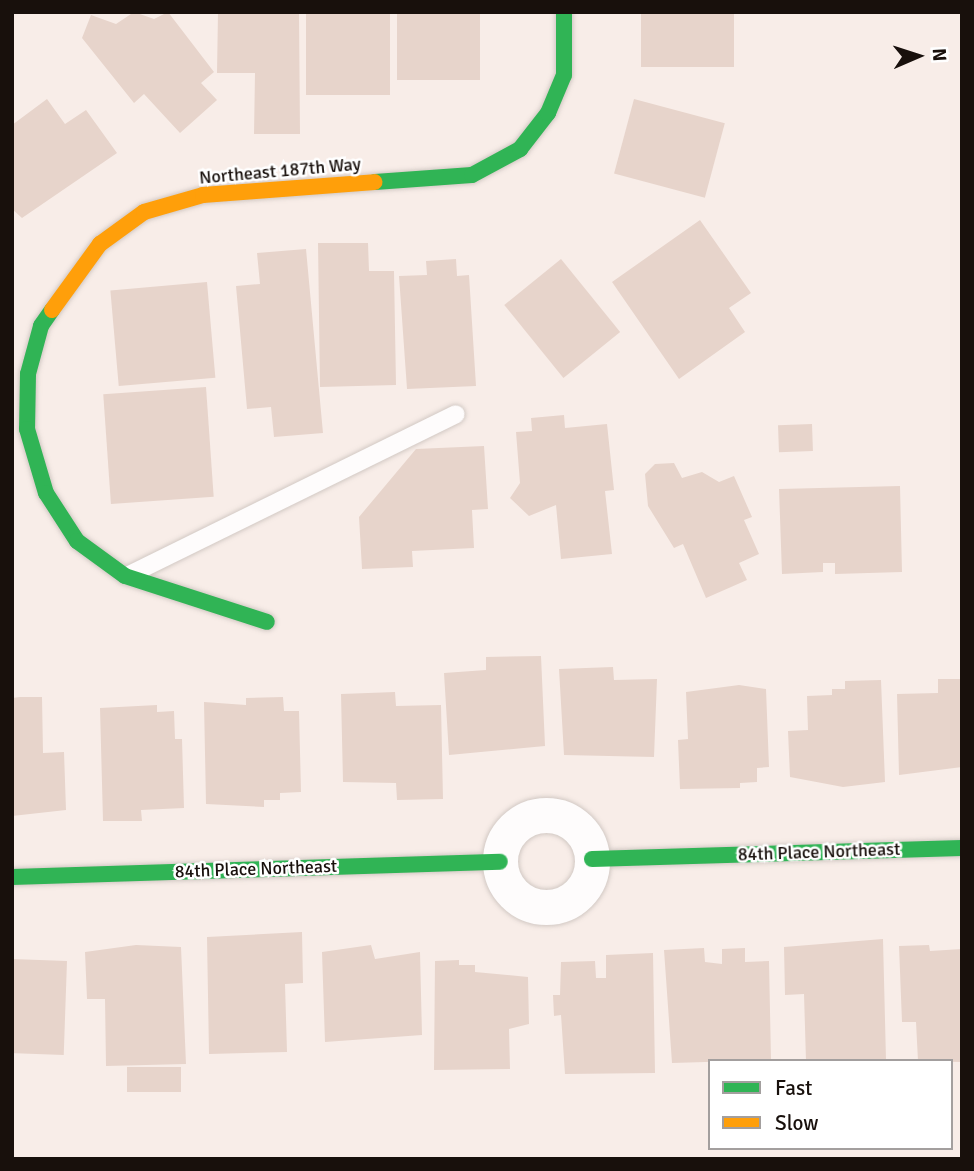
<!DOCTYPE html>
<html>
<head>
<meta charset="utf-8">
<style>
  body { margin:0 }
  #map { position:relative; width:974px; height:1171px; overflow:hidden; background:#f8ede8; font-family:Signika,sans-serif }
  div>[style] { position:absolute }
  .building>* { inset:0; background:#e7d4cb; transform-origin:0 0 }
  .roads { filter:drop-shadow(0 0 2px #d2c9c4) drop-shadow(0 0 2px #d2c9c4) }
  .lane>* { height:18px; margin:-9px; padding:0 9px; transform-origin:9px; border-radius:9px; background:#fefcfc }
  .street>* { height:35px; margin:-17.5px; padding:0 17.5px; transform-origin:17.5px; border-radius:17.5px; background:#fefcfc }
  .street>.ring { margin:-17.5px; padding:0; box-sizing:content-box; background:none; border:35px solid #fefcfc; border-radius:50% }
  .fast>* { height:16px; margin:-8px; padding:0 8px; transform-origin:8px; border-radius:8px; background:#30b455 }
  .slow>* { height:16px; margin:-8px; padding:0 8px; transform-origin:8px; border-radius:8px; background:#ff9f0a }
  span { translate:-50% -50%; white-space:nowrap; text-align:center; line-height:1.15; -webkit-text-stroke:5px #fff; paint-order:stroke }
  .street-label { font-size:18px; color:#18100c }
  .frame { position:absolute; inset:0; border:14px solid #18100c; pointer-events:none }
  .legend { position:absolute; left:708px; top:1059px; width:245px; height:91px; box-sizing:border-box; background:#fff; border:2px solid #a39f9e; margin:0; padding:9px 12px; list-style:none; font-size:21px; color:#18100c }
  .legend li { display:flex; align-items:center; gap:14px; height:35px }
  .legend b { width:35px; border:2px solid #a39f9e }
  .north { position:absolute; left:883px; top:21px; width:70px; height:70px; -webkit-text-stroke:5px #fff; paint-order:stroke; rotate:87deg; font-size:19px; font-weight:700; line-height:28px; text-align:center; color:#18100c }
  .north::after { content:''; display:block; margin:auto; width:24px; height:32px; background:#18100c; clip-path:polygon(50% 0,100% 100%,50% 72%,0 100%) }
</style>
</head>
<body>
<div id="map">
  <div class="building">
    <i style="clip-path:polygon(134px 12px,154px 19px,168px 12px,214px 72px,201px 83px,217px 100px,180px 133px,144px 94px,134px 103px,82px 38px,91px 15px,116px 24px)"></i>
    <i style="clip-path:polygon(218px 12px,299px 12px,300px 134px,254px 134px,255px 73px,217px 73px)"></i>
    <i style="left:306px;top:12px;width:84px;height:83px"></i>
    <i style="left:397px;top:12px;width:83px;height:68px"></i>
    <i style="left:641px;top:12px;width:93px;height:55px"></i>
    <i style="clip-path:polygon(47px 99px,65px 124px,86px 110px,117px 153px,22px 218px,12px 209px,12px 125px)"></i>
    <i style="left:634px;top:99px;width:94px;height:77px;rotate:15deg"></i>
    <i style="clip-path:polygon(700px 220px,751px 293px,729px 308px,745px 332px,679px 379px,612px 282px)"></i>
    <i style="clip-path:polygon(318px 243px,368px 243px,369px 271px,394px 271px,396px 385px,320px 387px)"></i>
    <i style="clip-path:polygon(306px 249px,323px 433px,274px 437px,271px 407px,247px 409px,236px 286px,260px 284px,257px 253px)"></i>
    <i style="clip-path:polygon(456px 259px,457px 276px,469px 275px,476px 386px,407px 389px,399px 276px,427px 275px,426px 261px)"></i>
    <i style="left:561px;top:259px;width:94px;height:73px;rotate:51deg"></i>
    <i style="left:207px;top:282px;width:96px;height:97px;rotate:85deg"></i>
    <i style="left:206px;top:387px;width:110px;height:103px;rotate:86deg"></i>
    <i style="clip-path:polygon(564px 415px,565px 428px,607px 424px,614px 490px,605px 491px,612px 554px,561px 559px,556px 505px,529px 516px,510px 498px,520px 483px,516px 432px,532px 431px,531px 418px)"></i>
    <i style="left:812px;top:424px;width:27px;height:34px;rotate:88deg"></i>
    <i style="clip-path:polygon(484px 446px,488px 509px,472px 510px,474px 548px,412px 551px,413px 567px,362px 569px,359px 517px,416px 449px)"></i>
    <i style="clip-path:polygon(674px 463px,682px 478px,702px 472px,719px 482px,734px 476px,752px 517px,744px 520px,759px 554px,739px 563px,747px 580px,706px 598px,683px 544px,674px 548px,648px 506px,645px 474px,655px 464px)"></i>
    <i style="clip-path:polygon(900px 486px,902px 572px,835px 574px,835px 563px,823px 563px,823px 572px,782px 574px,779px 489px)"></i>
    <i style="clip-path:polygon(541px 656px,545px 746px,449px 755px,444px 673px,486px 670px,486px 657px)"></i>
    <i style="clip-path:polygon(613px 667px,614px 680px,657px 679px,654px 757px,564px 755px,559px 669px)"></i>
    <i style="clip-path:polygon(938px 679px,962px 679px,962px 767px,899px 775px,897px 694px,938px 693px)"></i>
    <i style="clip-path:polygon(881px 680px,885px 782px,843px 787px,790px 777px,788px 731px,808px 730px,807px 696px,832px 695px,832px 689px,845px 689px,845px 681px)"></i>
    <i style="clip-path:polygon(739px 685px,766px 689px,769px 767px,757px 768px,757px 782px,740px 783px,740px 788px,680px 789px,678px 740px,688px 739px,686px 692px)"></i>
    <i style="clip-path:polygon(395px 692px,396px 706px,441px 705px,443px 799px,397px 800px,396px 783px,343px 782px,341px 694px)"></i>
    <i style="clip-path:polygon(20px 697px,42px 697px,43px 753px,64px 752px,66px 810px,12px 816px,12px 698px)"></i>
    <i style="clip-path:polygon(283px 697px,284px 711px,299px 711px,301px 792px,280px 793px,280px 800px,264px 800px,264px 807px,206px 804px,204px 702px,246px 705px,246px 698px)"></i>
    <i style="clip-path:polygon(157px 705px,157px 712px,174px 711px,175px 739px,182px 739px,184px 808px,141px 810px,142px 821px,103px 821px,100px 708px)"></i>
    <i style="clip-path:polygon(302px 932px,303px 983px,285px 984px,287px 1052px,209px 1054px,207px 937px)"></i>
    <i style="clip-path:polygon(883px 939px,886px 1060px,806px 1061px,804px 994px,785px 995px,784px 947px)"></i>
    <i style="clip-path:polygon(136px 945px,181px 947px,186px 1064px,106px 1066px,105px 999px,87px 999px,85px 952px)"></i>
    <i style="clip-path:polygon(371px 945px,375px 959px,420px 952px,422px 1035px,325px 1042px,322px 952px)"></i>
    <i style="clip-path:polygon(929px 945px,930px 951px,962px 949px,962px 1062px,918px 1061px,916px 1022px,902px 1022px,899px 946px)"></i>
    <i style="clip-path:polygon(704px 948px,705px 962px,722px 964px,722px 949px,745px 948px,745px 962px,769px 961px,771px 1060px,672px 1063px,664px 950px)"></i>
    <i style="clip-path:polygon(653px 953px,655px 1073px,565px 1074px,561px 1015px,554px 1016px,553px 995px,560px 995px,561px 962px,595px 961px,596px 978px,606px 978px,606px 955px)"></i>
    <i style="clip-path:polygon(459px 960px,459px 965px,475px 965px,475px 972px,528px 977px,529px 1024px,509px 1029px,510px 1069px,434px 1070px,435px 961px)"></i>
    <i style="left:67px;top:961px;width:94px;height:55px;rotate:92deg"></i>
    <i style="left:181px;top:1067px;width:25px;height:54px;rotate:90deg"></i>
  </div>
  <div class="roads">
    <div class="lane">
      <i style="left:129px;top:575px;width:364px;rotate:-26.2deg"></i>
    </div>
    <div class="street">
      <i class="ring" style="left:500px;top:815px;width:57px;height:57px"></i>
    </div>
    <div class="fast">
      <i style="left:375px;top:182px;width:97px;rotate:-4.1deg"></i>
      <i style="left:472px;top:175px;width:55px;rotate:-28.4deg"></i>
      <i style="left:520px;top:149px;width:46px;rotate:-52.1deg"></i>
      <i style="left:548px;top:113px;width:41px;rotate:-67.2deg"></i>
      <i style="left:564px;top:75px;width:63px;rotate:-90deg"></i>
      <i style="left:52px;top:310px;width:19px;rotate:125deg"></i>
      <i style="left:41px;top:326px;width:50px;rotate:105.2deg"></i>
      <i style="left:28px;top:374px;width:55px;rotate:91deg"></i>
      <i style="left:27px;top:429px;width:67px;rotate:73.5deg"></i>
      <i style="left:46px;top:493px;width:57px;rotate:57.1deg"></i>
      <i style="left:77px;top:541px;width:59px;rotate:36.1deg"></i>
      <i style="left:125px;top:576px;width:149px;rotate:17.9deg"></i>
      <i style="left:592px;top:859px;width:370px;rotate:-1.7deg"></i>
      <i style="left:12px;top:877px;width:488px;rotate:-1.8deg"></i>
    </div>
    <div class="slow">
      <i style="left:52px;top:310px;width:82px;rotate:-54deg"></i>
      <i style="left:100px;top:244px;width:54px;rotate:-36deg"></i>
      <i style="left:144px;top:212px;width:61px;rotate:-16.1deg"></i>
      <i style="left:203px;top:195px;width:172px;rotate:-4.3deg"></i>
    </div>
  </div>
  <div class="street-label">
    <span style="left:280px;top:171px;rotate:-5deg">Northeast 187th Way</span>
    <span style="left:819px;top:852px;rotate:-2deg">84th Place Northeast</span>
    <span style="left:256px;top:869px;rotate:-2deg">84th Place Northeast</span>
  </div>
  <div class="frame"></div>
  <ul class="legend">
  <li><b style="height:9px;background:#30b455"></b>Fast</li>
  <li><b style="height:9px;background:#ff9f0a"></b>Slow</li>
  </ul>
  <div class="north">N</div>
</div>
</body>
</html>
